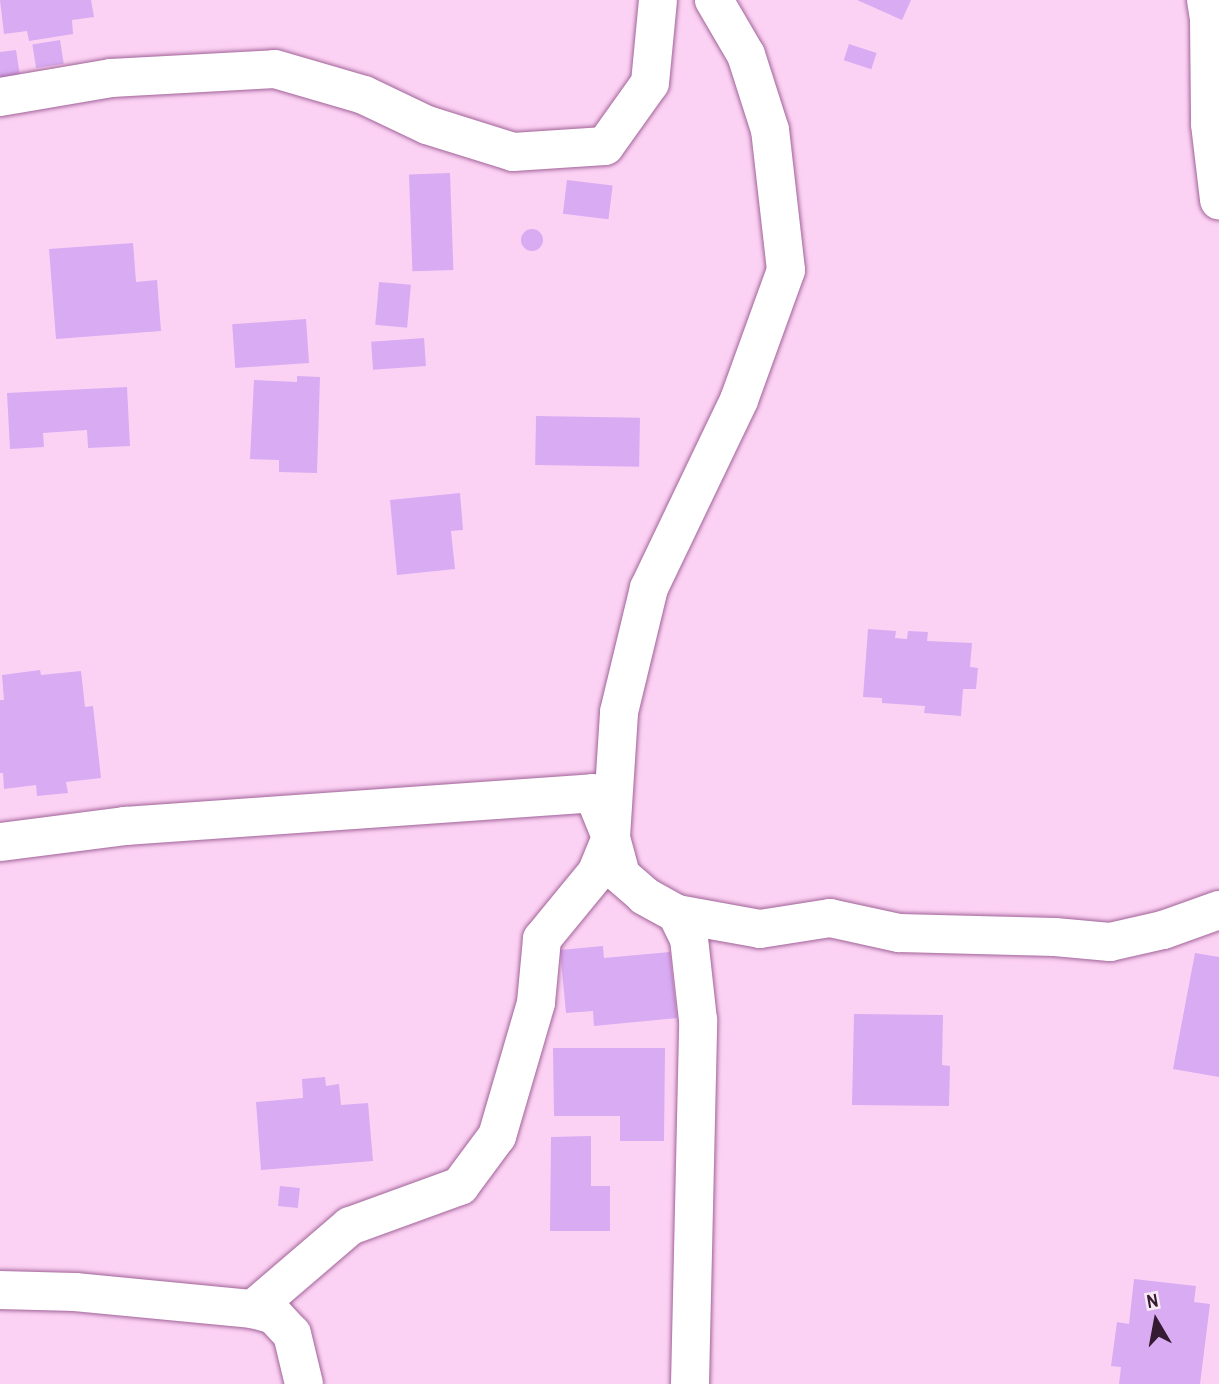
<!DOCTYPE html>
<html>
<head>
<meta charset="utf-8">
<style>
  body { margin:0 }
  #map { position:relative; width:1219px; height:1384px; overflow:hidden; background:#fcd2f4; font-family:"Archivo Narrow",sans-serif }
  div>[style] { position:absolute }
  .building>* { inset:0; background:#d8abf3; transform-origin:0 0 }
  .round { border-radius:50% }
  .roads { filter:drop-shadow(0 0 2px #a16398) drop-shadow(0 0 2px #a16398) }
  .minor>* { height:38px; margin:-19px; padding:0 19px; transform-origin:19px; border-radius:19px; background:#fff }
  span { translate:-50% -50%; white-space:nowrap; text-align:center; line-height:1.15; -webkit-text-stroke:5px #f8eaf5; paint-order:stroke }
  .north { position:absolute; left:1121px; top:1286px; width:70px; height:70px; -webkit-text-stroke:5px #f8eaf5; paint-order:stroke; rotate:350deg; font-size:19px; font-weight:700; line-height:28px; text-align:center; color:#351b31 }
  .north::after { content:''; display:block; margin:auto; width:24px; height:32px; background:#351b31; clip-path:polygon(50% 0,100% 100%,50% 72%,0 100%) }
</style>
</head>
<body>
<div id="map">
  <div class="building">
    <i style="clip-path:polygon(0 0,91px 0,94px 17px,72px 20px,73px 34px,29px 41px,27px 31px,4px 34px)"></i>
    <i style="clip-path:polygon(857px 0,911px 0,902px 20px)"></i>
    <i style="left:60px;top:40px;width:24px;height:28px;rotate:81deg"></i>
    <i style="left:849px;top:44px;width:29px;height:17px;rotate:18deg"></i>
    <i style="clip-path:polygon(16px 50px,20px 76px,0 79px,0 52px)"></i>
    <i style="left:450px;top:173px;width:97px;height:41px;rotate:88deg"></i>
    <i style="left:567px;top:180px;width:46px;height:34px;rotate:7deg"></i>
    <i class="round" style="left:521px;top:229px;width:22px;height:22px"></i>
    <i style="clip-path:polygon(133px 243px,136px 282px,157px 280px,161px 331px,56px 339px,49px 249px)"></i>
    <i style="left:379px;top:282px;width:32px;height:43px;rotate:5deg"></i>
    <i style="left:306px;top:319px;width:44px;height:74px;rotate:86deg"></i>
    <i style="left:424px;top:338px;width:28px;height:53px;rotate:86deg"></i>
    <i style="clip-path:polygon(297px 376px,320px 377px,317px 473px,279px 472px,279px 460px,250px 459px,254px 380px,297px 382px)"></i>
    <i style="clip-path:polygon(127px 387px,130px 446px,88px 448px,87px 430px,43px 433px,44px 447px,10px 449px,7px 393px)"></i>
    <i style="left:536px;top:416px;width:104px;height:49px;rotate:1deg"></i>
    <i style="clip-path:polygon(460px 493px,463px 530px,451px 531px,455px 569px,397px 575px,390px 500px)"></i>
    <i style="clip-path:polygon(868px 629px,896px 631px,895px 638px,907px 639px,908px 631px,928px 632px,927px 641px,972px 643px,970px 667px,978px 668px,976px 689px,963px 689px,961px 716px,924px 713px,925px 706px,882px 703px,882px 698px,863px 697px)"></i>
    <i style="clip-path:polygon(40px 670px,41px 675px,81px 671px,85px 707px,93px 706px,101px 778px,66px 782px,68px 793px,37px 796px,36px 785px,4px 789px,3px 773px,0 773px,0 700px,4px 700px,2px 675px)"></i>
    <i style="clip-path:polygon(603px 946px,604px 958px,670px 952px,677px 1018px,594px 1026px,593px 1011px,566px 1013px,560px 950px)"></i>
    <i style="clip-path:polygon(1195px 953px,1219px 957px,1219px 1077px,1173px 1069px)"></i>
    <i style="clip-path:polygon(854px 1014px,943px 1015px,942px 1065px,950px 1066px,949px 1106px,852px 1105px)"></i>
    <i style="clip-path:polygon(553px 1048px,665px 1048px,664px 1141px,620px 1141px,620px 1116px,554px 1116px)"></i>
    <i style="clip-path:polygon(325px 1077px,326px 1086px,339px 1084px,341px 1105px,368px 1103px,373px 1161px,261px 1170px,256px 1102px,303px 1098px,302px 1079px)"></i>
    <i style="clip-path:polygon(591px 1136px,591px 1186px,610px 1186px,610px 1231px,550px 1231px,551px 1137px)"></i>
    <i style="left:280px;top:1186px;width:20px;height:20px;rotate:6deg"></i>
    <i style="clip-path:polygon(1134px 1279px,1196px 1286px,1194px 1302px,1210px 1304px,1200px 1384px,1119px 1384px,1121px 1367px,1111px 1366px,1117px 1322px,1129px 1324px)"></i>
  </div>
  <div class="roads">
    <div class="minor">
      <i style="left:1206px;top:0;width:20px;rotate:81deg"></i>
      <i style="left:1209px;top:20px;width:104px;rotate:89.4deg"></i>
      <i style="left:1210px;top:124px;width:77px;rotate:83.2deg"></i>
      <i style="left:0;top:97px;width:113px;rotate:-9.7deg"></i>
      <i style="left:111px;top:78px;width:164px;rotate:-3.1deg"></i>
      <i style="left:275px;top:69px;width:93px;rotate:16.3deg"></i>
      <i style="left:364px;top:95px;width:70px;rotate:25.5deg"></i>
      <i style="left:427px;top:125px;width:90px;rotate:17.4deg"></i>
      <i style="left:513px;top:152px;width:92px;rotate:-3.7deg"></i>
      <i style="left:605px;top:146px;width:77px;rotate:-54.5deg"></i>
      <i style="left:650px;top:83px;width:83px;rotate:-84.5deg"></i>
      <i style="left:0;top:842px;width:126px;rotate:-7.3deg"></i>
      <i style="left:125px;top:826px;width:469px;rotate:-4deg"></i>
      <i style="left:593px;top:793px;width:48px;rotate:67.8deg"></i>
      <i style="left:611px;top:837px;width:38px;rotate:112deg"></i>
      <i style="left:597px;top:872px;width:87px;rotate:129.4deg"></i>
      <i style="left:542px;top:939px;width:64px;rotate:95.4deg"></i>
      <i style="left:536px;top:1003px;width:139px;rotate:106.3deg"></i>
      <i style="left:497px;top:1136px;width:62px;rotate:126.5deg"></i>
      <i style="left:460px;top:1186px;width:117px;rotate:160deg"></i>
      <i style="left:350px;top:1226px;width:128px;rotate:139.4deg"></i>
      <i style="left:677px;top:914px;width:84px;rotate:10.2deg"></i>
      <i style="left:760px;top:929px;width:71px;rotate:-8.9deg"></i>
      <i style="left:830px;top:918px;width:71px;rotate:12.3deg"></i>
      <i style="left:899px;top:933px;width:156px;rotate:1.5deg"></i>
      <i style="left:1055px;top:937px;width:55px;rotate:5.2deg"></i>
      <i style="left:1110px;top:942px;width:54px;rotate:-12.8deg"></i>
      <i style="left:1163px;top:930px;width:59px;rotate:-19.7deg"></i>
      <i style="left:0;top:1290px;width:75px;rotate:1.5deg"></i>
      <i style="left:75px;top:1292px;width:179px;rotate:5.5deg"></i>
      <i style="left:253px;top:1309px;width:22px;rotate:16deg"></i>
      <i style="left:274px;top:1315px;width:26px;rotate:47deg"></i>
      <i style="left:292px;top:1334px;width:51px;rotate:76.5deg"></i>
      <i style="left:690px;top:1384px;width:364px;rotate:-88.7deg"></i>
      <i style="left:698px;top:1020px;width:81px;rotate:-96.3deg"></i>
      <i style="left:689px;top:939px;width:28px;rotate:-116deg"></i>
      <i style="left:677px;top:914px;width:37px;rotate:-151deg"></i>
      <i style="left:645px;top:896px;width:32px;rotate:-139deg"></i>
      <i style="left:621px;top:875px;width:39px;rotate:-105deg"></i>
      <i style="left:611px;top:837px;width:125px;rotate:-86.3deg"></i>
      <i style="left:619px;top:712px;width:128px;rotate:-76.4deg"></i>
      <i style="left:649px;top:588px;width:208px;rotate:-64.4deg"></i>
      <i style="left:739px;top:400px;width:138px;rotate:-70.1deg"></i>
      <i style="left:786px;top:270px;width:141px;rotate:-96.5deg"></i>
      <i style="left:770px;top:130px;width:79px;rotate:-107.7deg"></i>
      <i style="left:746px;top:55px;width:64px;rotate:-120.2deg"></i>
    </div>
  </div>
  <div class="north">N</div>
</div>
</body>
</html>
